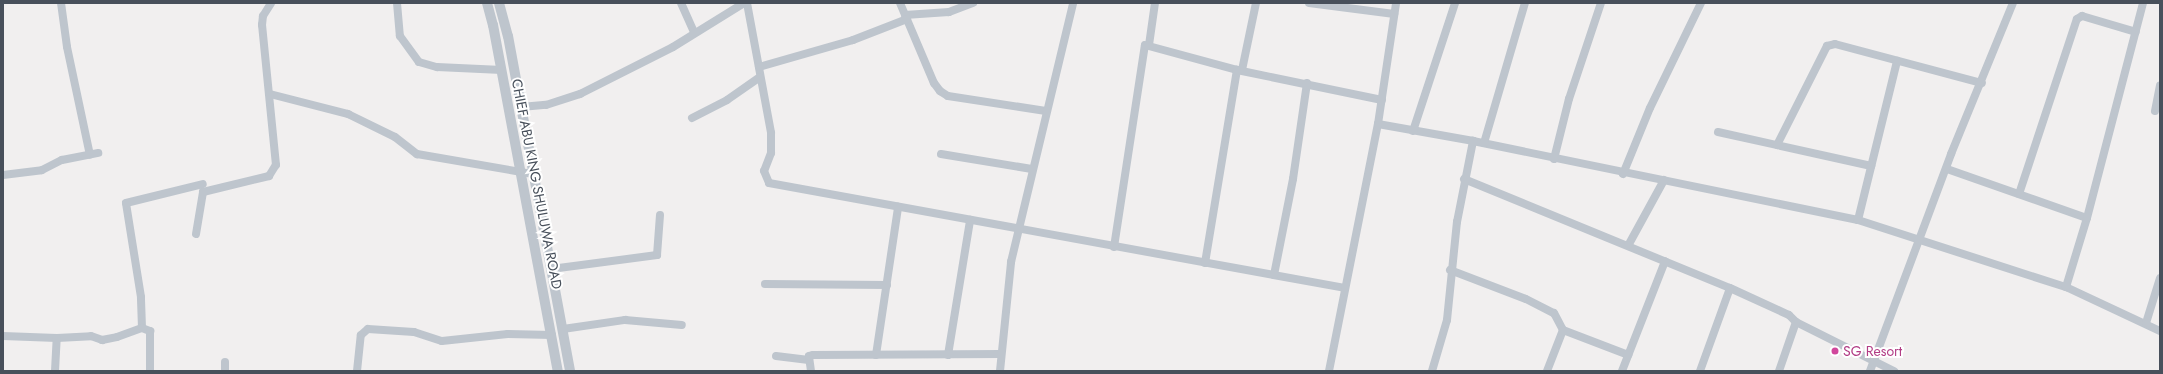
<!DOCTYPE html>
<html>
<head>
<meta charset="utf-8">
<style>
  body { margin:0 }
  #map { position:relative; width:2163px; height:374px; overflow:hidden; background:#f1efef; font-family:Jost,sans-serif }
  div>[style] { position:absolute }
  .minor>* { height:8px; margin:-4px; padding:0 4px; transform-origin:4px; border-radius:4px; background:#bec5cd }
  .tertiary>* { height:10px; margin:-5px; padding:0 5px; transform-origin:5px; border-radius:5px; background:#bec5cd }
  .dots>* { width:11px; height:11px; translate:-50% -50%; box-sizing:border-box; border:2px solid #fff; border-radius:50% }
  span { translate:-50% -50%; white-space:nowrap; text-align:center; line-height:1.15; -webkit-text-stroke:4px #fff; paint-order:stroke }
  .street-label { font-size:14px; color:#48505b }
  .hotel-label { font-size:14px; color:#b23c85 }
  .left { translate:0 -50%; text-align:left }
  .frame { position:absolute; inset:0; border:4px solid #48505b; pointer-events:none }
</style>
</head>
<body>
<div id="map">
  <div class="minor">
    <i style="left:61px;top:3px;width:44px;rotate:82.2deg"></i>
    <i style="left:67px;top:47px;width:110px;rotate:78deg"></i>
    <i style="left:397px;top:3px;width:33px;rotate:85deg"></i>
    <i style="left:400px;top:36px;width:32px;rotate:54deg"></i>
    <i style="left:419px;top:62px;width:19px;rotate:16deg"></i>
    <i style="left:437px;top:67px;width:65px;rotate:2.6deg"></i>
    <i style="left:681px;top:3px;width:32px;rotate:66deg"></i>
    <i style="left:747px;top:3px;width:132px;rotate:79.5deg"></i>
    <i style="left:771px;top:133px;width:20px;rotate:90deg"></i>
    <i style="left:771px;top:153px;width:19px;rotate:111deg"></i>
    <i style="left:764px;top:171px;width:13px;rotate:67deg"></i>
    <i style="left:769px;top:183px;width:585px;rotate:10.33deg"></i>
    <i style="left:900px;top:3px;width:87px;rotate:67deg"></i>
    <i style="left:934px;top:83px;width:10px;rotate:53deg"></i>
    <i style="left:940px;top:91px;width:9px;rotate:32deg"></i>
    <i style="left:948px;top:96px;width:99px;rotate:8.7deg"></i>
    <i style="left:1309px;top:3px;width:86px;rotate:7.4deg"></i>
    <i style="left:905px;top:15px;width:44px;rotate:-3.9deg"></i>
    <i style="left:949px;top:12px;width:26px;rotate:-21deg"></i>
    <i style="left:1149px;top:45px;width:42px;rotate:-81.9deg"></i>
    <i style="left:759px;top:67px;width:98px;rotate:-16deg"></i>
    <i style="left:853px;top:40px;width:58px;rotate:-21.3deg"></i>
    <i style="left:1242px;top:70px;width:68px;rotate:-78.2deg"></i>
    <i style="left:270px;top:94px;width:81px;rotate:14.4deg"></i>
    <i style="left:348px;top:114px;width:52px;rotate:26.1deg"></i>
    <i style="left:395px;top:137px;width:28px;rotate:38deg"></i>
    <i style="left:417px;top:154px;width:118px;rotate:9.8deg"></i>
    <i style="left:521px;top:107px;width:25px;rotate:-5deg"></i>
    <i style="left:546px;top:105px;width:36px;rotate:-18deg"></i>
    <i style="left:580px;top:94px;width:104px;rotate:-26.8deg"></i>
    <i style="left:673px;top:47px;width:84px;rotate:-31.8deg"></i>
    <i style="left:2155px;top:111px;width:26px;rotate:-79deg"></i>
    <i style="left:692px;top:118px;width:39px;rotate:-27deg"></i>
    <i style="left:727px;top:100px;width:40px;rotate:-34.9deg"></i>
    <i style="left:1378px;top:124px;width:97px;rotate:10.1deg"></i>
    <i style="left:1473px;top:141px;width:393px;rotate:11.6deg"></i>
    <i style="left:1858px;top:220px;width:219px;rotate:17.9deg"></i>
    <i style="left:2066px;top:287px;width:104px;rotate:25.1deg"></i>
    <i style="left:1413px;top:131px;width:135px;rotate:-71.8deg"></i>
    <i style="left:1718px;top:132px;width:157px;rotate:12.5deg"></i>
    <i style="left:1484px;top:143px;width:146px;rotate:-73.7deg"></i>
    <i style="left:1777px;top:145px;width:111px;rotate:-63.2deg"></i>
    <i style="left:1827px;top:46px;width:8px;rotate:-14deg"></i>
    <i style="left:1835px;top:44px;width:152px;rotate:14.9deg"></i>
    <i style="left:941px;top:154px;width:92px;rotate:9.4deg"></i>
    <i style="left:1554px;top:159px;width:62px;rotate:-76deg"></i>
    <i style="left:1569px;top:99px;width:101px;rotate:-71.6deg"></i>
    <i style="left:1947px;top:169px;width:148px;rotate:19.3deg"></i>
    <i style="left:1623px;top:174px;width:71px;rotate:-67.8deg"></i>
    <i style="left:1650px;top:108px;width:117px;rotate:-64.1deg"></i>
    <i style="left:3px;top:175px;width:39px;rotate:-7deg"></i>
    <i style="left:42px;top:170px;width:22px;rotate:-27deg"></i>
    <i style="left:62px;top:160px;width:37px;rotate:-11deg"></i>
    <i style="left:1464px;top:179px;width:287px;rotate:22.3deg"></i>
    <i style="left:1730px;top:288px;width:65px;rotate:24.6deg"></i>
    <i style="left:1789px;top:315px;width:10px;rotate:45deg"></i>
    <i style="left:1796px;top:322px;width:110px;rotate:26.6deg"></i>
    <i style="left:2019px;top:194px;width:184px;rotate:-71.7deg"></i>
    <i style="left:2077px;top:19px;width:6px;rotate:-31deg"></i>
    <i style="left:2082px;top:16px;width:56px;rotate:16.5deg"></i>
    <i style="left:1858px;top:220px;width:164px;rotate:-76.2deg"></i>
    <i style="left:196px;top:234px;width:43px;rotate:-80.5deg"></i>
    <i style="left:203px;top:192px;width:68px;rotate:-13.6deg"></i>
    <i style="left:269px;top:176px;width:13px;rotate:-58deg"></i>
    <i style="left:276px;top:165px;width:141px;rotate:-95.7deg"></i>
    <i style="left:262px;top:25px;width:9px;rotate:-84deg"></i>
    <i style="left:263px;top:16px;width:15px;rotate:-58deg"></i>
    <i style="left:1629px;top:244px;width:73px;rotate:-61.3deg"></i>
    <i style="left:1114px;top:247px;width:204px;rotate:-81.3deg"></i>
    <i style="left:1145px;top:45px;width:95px;rotate:15.2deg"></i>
    <i style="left:1237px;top:70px;width:148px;rotate:11.7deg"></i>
    <i style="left:1205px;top:263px;width:196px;rotate:-80.6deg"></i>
    <i style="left:551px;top:269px;width:107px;rotate:-7.5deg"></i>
    <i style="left:657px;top:255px;width:40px;rotate:-85.7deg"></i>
    <i style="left:1450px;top:270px;width:81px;rotate:20.9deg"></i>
    <i style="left:1526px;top:299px;width:31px;rotate:27deg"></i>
    <i style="left:1554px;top:313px;width:19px;rotate:62deg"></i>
    <i style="left:1563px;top:330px;width:70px;rotate:21deg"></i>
    <i style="left:1274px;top:275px;width:98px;rotate:-78.8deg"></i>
    <i style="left:1293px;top:179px;width:97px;rotate:-81.7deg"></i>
    <i style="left:765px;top:284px;width:122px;rotate:0.5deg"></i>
    <i style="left:2066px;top:287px;width:72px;rotate:-73.1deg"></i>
    <i style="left:2087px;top:218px;width:222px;rotate:-75.4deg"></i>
    <i style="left:2146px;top:323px;width:47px;rotate:-72.7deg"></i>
    <i style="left:142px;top:328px;width:31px;rotate:-92deg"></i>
    <i style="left:141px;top:297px;width:95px;rotate:-99.1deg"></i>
    <i style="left:126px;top:203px;width:79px;rotate:-13.9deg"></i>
    <i style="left:563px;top:329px;width:63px;rotate:-8.3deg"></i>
    <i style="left:625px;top:320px;width:57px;rotate:5deg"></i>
    <i style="left:3px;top:336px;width:54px;rotate:2.1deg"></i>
    <i style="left:57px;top:338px;width:34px;rotate:-3deg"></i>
    <i style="left:91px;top:336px;width:12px;rotate:20deg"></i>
    <i style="left:102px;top:340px;width:15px;rotate:-11deg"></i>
    <i style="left:117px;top:337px;width:27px;rotate:-20deg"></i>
    <i style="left:142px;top:328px;width:9px;rotate:21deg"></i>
    <i style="left:150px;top:331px;width:40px;rotate:90deg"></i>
    <i style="left:876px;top:355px;width:150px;rotate:-81.5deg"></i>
    <i style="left:948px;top:355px;width:137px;rotate:-80.7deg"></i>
    <i style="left:776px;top:356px;width:33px;rotate:7deg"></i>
    <i style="left:225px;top:362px;width:9px;rotate:90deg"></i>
    <i style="left:55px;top:371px;width:33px;rotate:-87deg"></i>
    <i style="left:357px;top:371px;width:36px;rotate:-84deg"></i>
    <i style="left:361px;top:335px;width:9px;rotate:-41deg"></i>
    <i style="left:368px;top:329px;width:46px;rotate:3.7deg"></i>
    <i style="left:414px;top:332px;width:29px;rotate:18deg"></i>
    <i style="left:442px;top:341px;width:66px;rotate:-6.1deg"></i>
    <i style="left:508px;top:334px;width:44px;rotate:1.3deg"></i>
    <i style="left:811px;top:371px;width:15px;rotate:-98deg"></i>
    <i style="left:809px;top:356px;width:4px;rotate:-14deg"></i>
    <i style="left:813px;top:355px;width:188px;rotate:-0.3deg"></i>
    <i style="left:1000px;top:371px;width:110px;rotate:-84.2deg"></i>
    <i style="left:1011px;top:262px;width:266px;rotate:-76.5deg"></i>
    <i style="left:1329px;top:371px;width:252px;rotate:-78.8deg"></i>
    <i style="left:1378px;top:124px;width:122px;rotate:-81.5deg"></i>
    <i style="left:1432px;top:371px;width:53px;rotate:-73.6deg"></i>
    <i style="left:1447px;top:320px;width:99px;rotate:-84.2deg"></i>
    <i style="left:1457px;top:222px;width:83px;rotate:-78.8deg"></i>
    <i style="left:1547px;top:371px;width:44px;rotate:-68.7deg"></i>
    <i style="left:1622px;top:371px;width:118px;rotate:-68.6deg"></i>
    <i style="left:1700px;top:371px;width:88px;rotate:-70.1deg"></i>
    <i style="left:1779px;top:371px;width:52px;rotate:-70.9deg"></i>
    <i style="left:1870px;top:371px;width:232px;rotate:-69.5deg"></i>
    <i style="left:1951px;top:154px;width:163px;rotate:-67.7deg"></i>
  </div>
  <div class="tertiary">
    <i style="left:487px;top:3px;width:23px;rotate:75deg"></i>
    <i style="left:493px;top:25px;width:352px;rotate:79.4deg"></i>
    <i style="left:499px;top:3px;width:34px;rotate:75deg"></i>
    <i style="left:508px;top:36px;width:341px;rotate:79.5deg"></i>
  </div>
  <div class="dots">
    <i style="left:1835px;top:351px;background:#d1479c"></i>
  </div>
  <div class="street-label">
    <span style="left:537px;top:184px;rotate:79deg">CHIEF ABU KING SHULUWA ROAD</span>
  </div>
  <div class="hotel-label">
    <span class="left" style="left:1843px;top:351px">SG Resort</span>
  </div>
  <div class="frame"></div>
</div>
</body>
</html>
